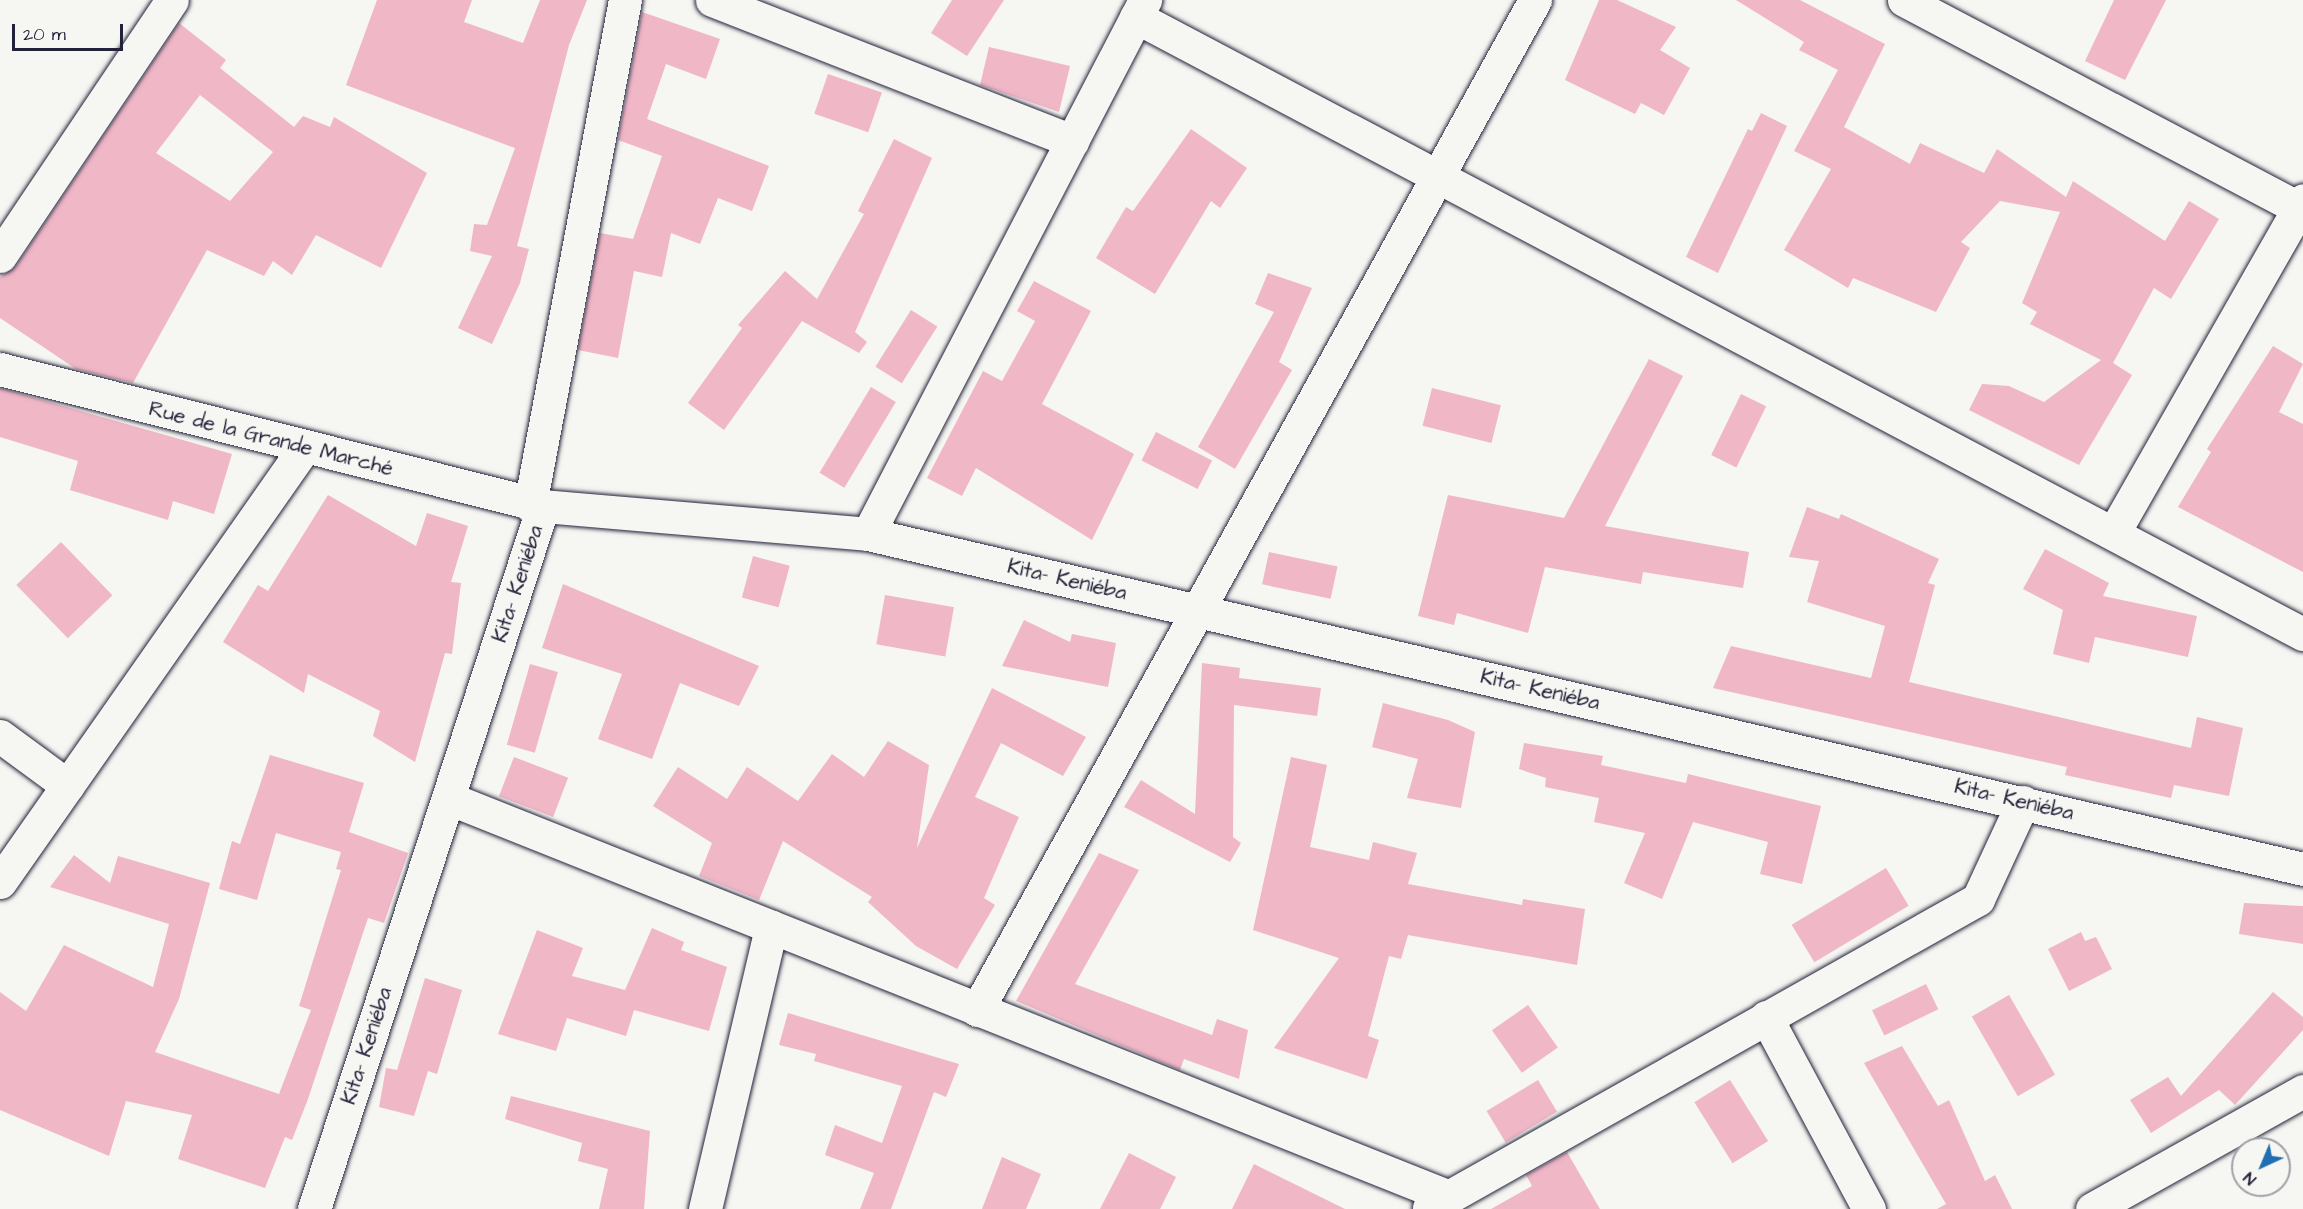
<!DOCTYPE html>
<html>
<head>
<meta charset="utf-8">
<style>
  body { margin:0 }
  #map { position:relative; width:2303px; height:1209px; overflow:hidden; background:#f6f6f2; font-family:"Architects Daughter",sans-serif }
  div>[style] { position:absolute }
  .building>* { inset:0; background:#f0b7c7; transform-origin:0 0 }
  .roads { filter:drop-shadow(0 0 2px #22223b) drop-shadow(0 0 2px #22223b) }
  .street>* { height:33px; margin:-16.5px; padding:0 16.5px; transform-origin:16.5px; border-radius:16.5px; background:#f6f6f2 }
  .secondary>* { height:33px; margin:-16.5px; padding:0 16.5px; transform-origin:16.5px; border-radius:16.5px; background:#f6f6f2 }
  .primary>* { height:33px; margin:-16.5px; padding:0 16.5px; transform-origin:16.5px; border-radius:16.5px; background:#f6f6f2 }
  span { translate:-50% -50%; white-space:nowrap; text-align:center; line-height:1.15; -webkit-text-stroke:6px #f6f6f2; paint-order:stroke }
  .street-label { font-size:21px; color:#22223b }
  .north { position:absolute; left:2231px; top:1137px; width:60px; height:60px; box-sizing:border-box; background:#f6f6f2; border:2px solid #a1a1a9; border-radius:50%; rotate:224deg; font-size:16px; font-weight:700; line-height:24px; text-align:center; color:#22223b }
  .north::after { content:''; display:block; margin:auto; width:21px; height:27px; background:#1f6fb2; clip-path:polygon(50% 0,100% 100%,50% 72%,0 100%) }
  .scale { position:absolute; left:12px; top:24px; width:111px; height:27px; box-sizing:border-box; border:3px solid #22223b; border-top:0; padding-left:8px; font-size:18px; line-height:21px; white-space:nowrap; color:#22223b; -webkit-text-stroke:4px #f6f6f2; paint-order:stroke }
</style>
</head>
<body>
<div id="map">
  <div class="building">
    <i style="clip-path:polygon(377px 0,472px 0,464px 22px,523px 43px,540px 0,587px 0,569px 45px,517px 246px,529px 249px,520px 283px,492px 344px,458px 328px,492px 256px,470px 251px,474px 224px,487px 225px,515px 148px,346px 85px)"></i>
    <i style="clip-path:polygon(952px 0,1004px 0,967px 56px,931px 33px)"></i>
    <i style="clip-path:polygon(1599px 0,1617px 0,1676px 27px,1660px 50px,1690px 68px,1664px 115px,1641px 103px,1635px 114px,1565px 80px)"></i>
    <i style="clip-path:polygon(1736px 0,1800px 0,1885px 44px,1844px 127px,1910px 164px,1920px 143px,1984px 173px,1997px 149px,2066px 197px,2073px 181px,2165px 241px,2189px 201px,2219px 219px,2171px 299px,2154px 288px,2113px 363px,2132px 375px,2079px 465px,1969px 410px,1982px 384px,2009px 386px,2044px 402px,2101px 360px,2030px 324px,2037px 312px,2022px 303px,2060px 212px,2000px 201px,1961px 242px,1970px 248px,1936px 312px,1853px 278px,1848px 288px,1784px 250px,1831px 169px,1794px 151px,1838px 70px,1799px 50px,1804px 42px)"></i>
    <i style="clip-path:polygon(2114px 0,2166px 0,2125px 80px,2085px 61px)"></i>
    <i style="clip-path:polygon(642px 12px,720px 39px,706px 79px,666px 64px,647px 119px,769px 166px,752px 211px,718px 198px,700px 244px,671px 233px,662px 277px,634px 271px,618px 358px,578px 350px,600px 233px,633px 239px,662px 156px,618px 140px)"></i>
    <i style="clip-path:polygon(evenodd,179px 23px,226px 60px,220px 68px,294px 127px,303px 116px,330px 127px,334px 117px,427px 173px,381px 268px,316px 235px,292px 275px,273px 261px,264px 276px,207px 250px,133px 383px,76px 369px,0 318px,0 277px,16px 266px,179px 23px,200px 95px,273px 152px,230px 201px,156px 153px,200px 95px)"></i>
    <i style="clip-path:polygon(989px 47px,1070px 66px,1059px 112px,980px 85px)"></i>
    <i style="left:828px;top:74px;width:57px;height:42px;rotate:19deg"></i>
    <i style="clip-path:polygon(1761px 113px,1787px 126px,1718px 273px,1686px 257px,1748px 129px,1752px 131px)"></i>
    <i style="clip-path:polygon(1191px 129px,1247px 168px,1220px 208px,1211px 201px,1155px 294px,1096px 258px,1126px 207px,1133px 211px)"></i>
    <i style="clip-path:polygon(894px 139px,932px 158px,855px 332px,867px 342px,859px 353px,802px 321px,724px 430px,688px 403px,742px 328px,738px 325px,785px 271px,817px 299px,864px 214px,858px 211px)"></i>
    <i style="clip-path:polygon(1268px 273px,1312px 288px,1279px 362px,1292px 370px,1235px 469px,1198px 447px,1274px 312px,1255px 304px)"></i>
    <i style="clip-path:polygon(1034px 281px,1091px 311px,1042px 404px,1134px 454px,1092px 540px,976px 468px,962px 496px,927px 478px,983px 371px,1002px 381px,1035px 321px,1017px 311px)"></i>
    <i style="left:911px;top:310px;width:31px;height:67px;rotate:32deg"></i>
    <i style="clip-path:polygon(2273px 346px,2303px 364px,2279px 412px,2303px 424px,2303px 572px,2178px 507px,2211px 452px,2207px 449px)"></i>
    <i style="clip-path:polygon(1649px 359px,1683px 376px,1605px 526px,1749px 552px,1743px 588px,1643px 572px,1641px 584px,1545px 567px,1528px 633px,1457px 613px,1454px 625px,1418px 616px,1448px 495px,1564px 518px)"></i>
    <i style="left:871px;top:387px;width:29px;height:100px;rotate:31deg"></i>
    <i style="clip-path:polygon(0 388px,232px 454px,214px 514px,173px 501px,168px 520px,70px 490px,78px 461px,0 437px)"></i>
    <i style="left:1432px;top:388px;width:71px;height:39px;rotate:14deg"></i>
    <i style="left:1741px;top:394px;width:28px;height:68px;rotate:26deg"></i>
    <i style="left:1156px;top:432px;width:63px;height:32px;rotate:27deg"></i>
    <i style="clip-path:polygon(328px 495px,416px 546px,427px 513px,468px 526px,451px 582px,461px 583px,452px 654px,445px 653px,415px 762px,373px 736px,380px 711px,308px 674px,304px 693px,223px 642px,258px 585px,268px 591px)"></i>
    <i style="clip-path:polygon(1807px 507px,1839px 519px,1841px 514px,1939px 559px,1928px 583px,1935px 585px,1909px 682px,2191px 748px,2197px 717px,2243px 728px,2229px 796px,2174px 785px,2171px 798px,2065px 775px,2067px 767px,1713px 688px,1731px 646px,1871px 678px,1885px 626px,1807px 602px,1819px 561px,1789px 557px)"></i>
    <i style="left:61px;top:542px;width:74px;height:62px;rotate:46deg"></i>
    <i style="clip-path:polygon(2045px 549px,2109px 583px,2103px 596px,2197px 616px,2188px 657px,2095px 637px,2089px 663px,2053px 654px,2063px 610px,2023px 589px)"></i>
    <i style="left:1269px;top:552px;width:70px;height:33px;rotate:12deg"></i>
    <i style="left:753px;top:556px;width:38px;height:43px;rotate:15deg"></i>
    <i style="clip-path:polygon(563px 584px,759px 666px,739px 706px,680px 683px,652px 759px,598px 739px,622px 674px,542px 648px)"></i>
    <i style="left:885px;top:595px;width:70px;height:50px;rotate:10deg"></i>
    <i style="clip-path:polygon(1024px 620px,1070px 642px,1072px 634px,1116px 643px,1108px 687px,1002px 666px)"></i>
    <i style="clip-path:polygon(1202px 663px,1240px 668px,1239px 678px,1321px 688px,1317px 716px,1234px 705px,1233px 837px,1241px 843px,1230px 862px,1124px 807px,1141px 780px,1195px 814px)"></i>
    <i style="left:530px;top:664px;width:29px;height:84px;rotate:16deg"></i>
    <i style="clip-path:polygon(992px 688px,1086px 737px,1063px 776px,1001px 743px,975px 797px,1019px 817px,984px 898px,995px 905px,957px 969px,916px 946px,868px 902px,872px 897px,783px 841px,759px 900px,699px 876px,712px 843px,653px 806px,678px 767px,727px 799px,747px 767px,798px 801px,832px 754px,864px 777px,888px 741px,929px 765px,917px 848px)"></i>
    <i style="clip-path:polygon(1383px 703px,1448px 720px,1475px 732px,1461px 808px,1407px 798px,1418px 759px,1372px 747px)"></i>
    <i style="clip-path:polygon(1524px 743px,1603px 756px,1601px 765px,1686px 783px,1688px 774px,1821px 806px,1802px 884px,1760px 874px,1768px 842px,1693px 822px,1662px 899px,1624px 883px,1645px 833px,1594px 822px,1599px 798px,1545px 787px,1546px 778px,1519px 769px)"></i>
    <i style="clip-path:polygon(270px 755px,364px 783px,349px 832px,408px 853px,384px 923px,368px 918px,308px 1099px,292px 1140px,285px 1137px,265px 1188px,178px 1159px,192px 1115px,126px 1101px,109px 1156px,0 1110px,0 992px,26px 1011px,64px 945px,153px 987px,169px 924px,50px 887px,74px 855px,110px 883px,118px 856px,210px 883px,179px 999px,155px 1052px,279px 1094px,311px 1010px,299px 1006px,341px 870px,336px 869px,341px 852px,276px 833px,257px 900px,219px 889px,232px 841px,240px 844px)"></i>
    <i style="left:514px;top:757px;width:58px;height:42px;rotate:21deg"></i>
    <i style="clip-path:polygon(1291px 757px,1327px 765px,1310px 847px,1369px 860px,1373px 842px,1417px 853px,1408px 884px,1522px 905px,1523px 899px,1585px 909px,1577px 965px,1408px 935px,1401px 959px,1389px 956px,1368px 1036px,1379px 1040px,1367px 1079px,1274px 1048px,1339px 958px,1253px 930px)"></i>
    <i style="clip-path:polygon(1099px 853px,1139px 870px,1075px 984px,1212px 1035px,1217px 1019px,1248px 1030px,1239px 1079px,1184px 1059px,1180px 1070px,1016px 1001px)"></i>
    <i style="left:1886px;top:868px;width:44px;height:110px;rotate:59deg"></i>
    <i style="clip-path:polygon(2244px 903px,2303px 906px,2303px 944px,2239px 934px)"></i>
    <i style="clip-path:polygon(652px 928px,684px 942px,681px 950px,727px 967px,709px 1031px,634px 1010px,626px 1036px,567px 1018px,556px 1051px,498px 1034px,537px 930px,583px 948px,572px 976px,625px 990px)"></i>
    <i style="clip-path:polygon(2081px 932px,2085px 941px,2096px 937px,2112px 969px,2069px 991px,2048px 949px)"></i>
    <i style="clip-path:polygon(425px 978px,462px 990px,437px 1074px,428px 1071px,414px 1116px,379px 1107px,386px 1068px,397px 1070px)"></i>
    <i style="left:1926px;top:984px;width:28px;height:60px;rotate:64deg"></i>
    <i style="clip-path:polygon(2273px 992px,2303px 1017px,2303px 1030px,2235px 1105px,2219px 1090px,2151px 1133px,2130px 1100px,2168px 1077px,2181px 1096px)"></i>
    <i style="left:2009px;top:995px;width:92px;height:43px;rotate:60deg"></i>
    <i style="left:1528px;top:1005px;width:52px;height:44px;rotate:55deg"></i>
    <i style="clip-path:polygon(788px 1013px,959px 1064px,946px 1097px,934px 1092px,891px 1209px,860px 1209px,874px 1173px,825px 1155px,835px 1125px,882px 1143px,902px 1086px,814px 1061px,816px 1054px,779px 1045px)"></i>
    <i style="clip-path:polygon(1902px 1046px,1938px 1106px,1949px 1100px,1985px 1181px,1995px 1175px,2012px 1209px,1937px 1209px,1946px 1204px,1864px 1063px)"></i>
    <i style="left:1538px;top:1080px;width:37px;height:60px;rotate:59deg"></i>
    <i style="left:1730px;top:1080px;width:72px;height:42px;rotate:58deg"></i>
    <i style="clip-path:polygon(511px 1096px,650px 1131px,644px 1209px,599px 1209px,608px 1169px,578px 1161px,582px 1143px,505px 1119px)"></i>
    <i style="clip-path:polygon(1567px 1152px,1600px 1209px,1491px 1209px,1532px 1186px,1526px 1175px)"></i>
    <i style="clip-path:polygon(1129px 1153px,1176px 1177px,1160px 1209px,1100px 1209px)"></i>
    <i style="clip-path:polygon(1002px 1157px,1041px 1174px,1026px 1209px,982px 1209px)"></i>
    <i style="clip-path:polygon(1254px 1164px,1345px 1209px,1232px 1209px)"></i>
  </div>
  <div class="roads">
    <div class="street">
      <i style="left:712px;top:0;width:387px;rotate:21.4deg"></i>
      <i style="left:1904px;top:0;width:451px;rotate:27.8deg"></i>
      <i style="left:1136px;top:17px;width:1320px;rotate:27.87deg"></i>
      <i style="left:0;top:256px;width:308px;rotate:-56.1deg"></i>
      <i style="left:530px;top:505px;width:514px;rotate:-79.35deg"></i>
      <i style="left:2114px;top:532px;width:382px;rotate:-60.3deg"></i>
      <i style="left:868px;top:534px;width:602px;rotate:-62.58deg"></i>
      <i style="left:0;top:736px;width:84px;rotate:36.3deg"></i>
      <i style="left:448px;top:798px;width:1075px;rotate:21.72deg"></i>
      <i style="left:0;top:882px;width:530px;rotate:-54.99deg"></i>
      <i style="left:977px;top:1010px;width:1154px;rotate:-61.08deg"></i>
      <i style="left:1766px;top:1017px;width:218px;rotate:61.8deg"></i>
      <i style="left:1429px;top:1208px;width:630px;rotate:-29.37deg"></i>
      <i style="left:1978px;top:899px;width:107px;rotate:-65.1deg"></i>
      <i style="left:705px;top:1209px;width:290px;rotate:-76.8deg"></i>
      <i style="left:2092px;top:1209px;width:242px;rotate:-29.2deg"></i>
    </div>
    <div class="secondary">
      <i style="left:0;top:369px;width:560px;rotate:14.16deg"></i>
    </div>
    <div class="primary">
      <i style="left:314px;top:1209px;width:739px;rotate:-71.96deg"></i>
      <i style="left:543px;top:506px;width:326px;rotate:4.9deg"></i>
      <i style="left:868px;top:534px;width:1474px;rotate:13.14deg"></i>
    </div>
  </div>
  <div class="street-label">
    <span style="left:271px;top:439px;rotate:14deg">Rue de la Grande Marché</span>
    <span style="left:1067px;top:580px;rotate:13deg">Kita- Keniéba</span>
    <span style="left:518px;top:584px;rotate:-72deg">Kita- Keniéba</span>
    <span style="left:1540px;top:690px;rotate:13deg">Kita- Keniéba</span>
    <span style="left:2014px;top:800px;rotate:13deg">Kita- Keniéba</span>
    <span style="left:367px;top:1046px;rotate:-72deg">Kita- Keniéba</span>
  </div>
  <div class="north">N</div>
  <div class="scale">20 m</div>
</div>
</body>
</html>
